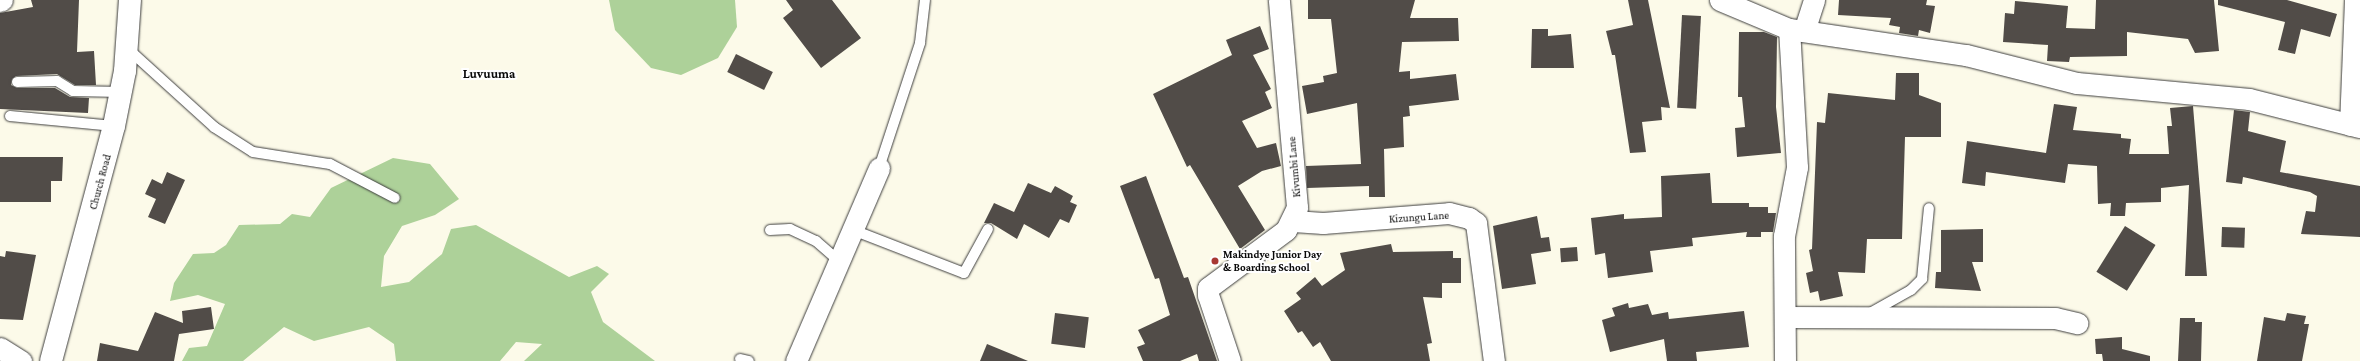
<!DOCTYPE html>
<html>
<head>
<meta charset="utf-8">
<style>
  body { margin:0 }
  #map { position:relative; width:2360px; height:361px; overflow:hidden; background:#fcfae9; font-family:"Crimson Pro",serif }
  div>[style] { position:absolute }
  .forest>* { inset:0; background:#add199 }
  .building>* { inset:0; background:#514c48; transform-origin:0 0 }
  .roads { filter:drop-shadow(0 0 1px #3d3d3d) drop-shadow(0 0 1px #3d3d3d) }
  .service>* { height:10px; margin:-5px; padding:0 5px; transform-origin:5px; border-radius:5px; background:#fff }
  .minor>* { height:21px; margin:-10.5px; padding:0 10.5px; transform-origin:10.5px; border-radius:10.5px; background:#fff }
  .tertiary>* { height:22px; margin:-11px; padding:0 11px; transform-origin:11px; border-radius:11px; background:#fff }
  .dots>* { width:11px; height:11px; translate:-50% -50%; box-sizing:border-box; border:2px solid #fff; border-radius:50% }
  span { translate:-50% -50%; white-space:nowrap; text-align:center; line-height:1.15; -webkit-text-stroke:4px #fff; paint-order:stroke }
  .street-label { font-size:11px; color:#0a0a0a }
  .poi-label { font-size:11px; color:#0a0a0a; font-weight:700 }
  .left { translate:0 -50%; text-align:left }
  .quarter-label { font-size:13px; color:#0a0a0a; font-weight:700 }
</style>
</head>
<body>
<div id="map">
  <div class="forest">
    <i style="clip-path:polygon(609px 0,735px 0,737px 27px,718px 58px,681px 75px,651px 68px,615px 30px)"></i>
    <i style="clip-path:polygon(393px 158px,430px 164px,459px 199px,435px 215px,402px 226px,384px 256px,381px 287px,409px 282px,442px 254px,451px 229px,476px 225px,569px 277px,597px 266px,609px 274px,591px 292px,603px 322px,655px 361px,524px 361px,542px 344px,516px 342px,500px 361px,396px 361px,394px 344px,369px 327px,314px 341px,284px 327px,243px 361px,182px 361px,189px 348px,207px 346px,225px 304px,198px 295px,170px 301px,174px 283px,193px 254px,214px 253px,226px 245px,239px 225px,280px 224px,292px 214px,310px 217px,331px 188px)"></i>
  </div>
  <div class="building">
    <i style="clip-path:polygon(31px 0,79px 0,77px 52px,94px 51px,96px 85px,75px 85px,57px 74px,16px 76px,12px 79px,11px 85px,17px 88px,55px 88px,70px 97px,89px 98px,88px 113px,0 109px,0 13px,33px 7px)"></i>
    <i style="clip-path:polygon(786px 0,832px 0,861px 38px,821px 68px,783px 18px,793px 10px)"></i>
    <i style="clip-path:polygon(1308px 0,1415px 0,1410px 18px,1458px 18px,1459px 41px,1402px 42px,1399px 72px,1410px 71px,1410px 79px,1456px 74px,1459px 100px,1409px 106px,1410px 116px,1403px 117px,1404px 147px,1384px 149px,1385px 197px,1369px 197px,1369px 186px,1307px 188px,1306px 166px,1361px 164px,1357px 103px,1307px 114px,1302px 86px,1324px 82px,1323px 76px,1337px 73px,1331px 19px,1308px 19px)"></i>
    <i style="clip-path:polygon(1628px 0,1648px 0,1670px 108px,1661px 107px,1662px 120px,1642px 122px,1646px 152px,1630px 153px,1615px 55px,1612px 55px,1606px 31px,1633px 25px)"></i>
    <i style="clip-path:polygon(1839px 0,1927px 0,1926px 5px,1935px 6px,1930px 33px,1919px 30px,1918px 36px,1899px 33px,1900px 27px,1889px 25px,1891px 18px,1838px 15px)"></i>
    <i style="clip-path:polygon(2096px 0,2214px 0,2219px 51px,2195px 53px,2188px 39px,2127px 32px,2127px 56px,2070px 57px,2069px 62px,2047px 61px,2048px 45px,2003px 42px,2005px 13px,2014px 14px,2015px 1px,2068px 6px,2066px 28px,2095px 29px)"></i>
    <i style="clip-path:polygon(2218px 0,2287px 0,2337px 14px,2330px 37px,2301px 29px,2295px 54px,2278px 50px,2285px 22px,2218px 5px)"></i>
    <i style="left:1682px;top:15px;width:19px;height:93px;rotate:3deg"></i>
    <i style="clip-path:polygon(1260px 26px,1269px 49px,1253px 55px,1271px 89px,1265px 92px,1272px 108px,1242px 121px,1257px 148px,1276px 143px,1281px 166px,1262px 171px,1238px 186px,1265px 230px,1240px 249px,1190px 165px,1187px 167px,1153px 94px,1232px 55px,1226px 40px)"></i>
    <i style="clip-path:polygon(1532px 29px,1548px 29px,1548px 36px,1571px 34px,1574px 68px,1531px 68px)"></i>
    <i style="clip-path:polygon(1739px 32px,1764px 32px,1777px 37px,1776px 107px,1781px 153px,1737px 157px,1735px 128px,1745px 127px,1742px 97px,1738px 97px)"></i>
    <i style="left:736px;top:54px;width:41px;height:20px;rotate:26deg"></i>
    <i style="clip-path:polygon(1896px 73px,1919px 73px,1919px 95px,1941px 103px,1941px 137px,1905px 137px,1902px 239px,1867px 239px,1865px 273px,1838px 272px,1843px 296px,1820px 301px,1818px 291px,1810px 293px,1806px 273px,1813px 271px,1809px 250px,1812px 249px,1817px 122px,1825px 123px,1828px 93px,1895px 100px)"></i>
    <i style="clip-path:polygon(2054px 104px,2077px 107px,2073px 130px,2121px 134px,2121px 138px,2131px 139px,2129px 154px,2169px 154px,2167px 126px,2172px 126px,2170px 108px,2193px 106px,2207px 276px,2185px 276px,2189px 185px,2161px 188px,2161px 202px,2126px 203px,2125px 216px,2110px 216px,2111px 203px,2098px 204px,2097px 166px,2068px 164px,2065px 183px,1986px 172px,1985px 186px,1962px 183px,1967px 141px,2046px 153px)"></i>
    <i style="clip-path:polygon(2234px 110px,2250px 112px,2248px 131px,2286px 141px,2280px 172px,2360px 186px,2360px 237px,2301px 234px,2306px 211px,2315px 212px,2317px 196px,2310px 192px,2243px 177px,2242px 184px,2226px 182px)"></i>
    <i style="clip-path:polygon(0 157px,63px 157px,62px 181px,51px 181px,51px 202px,0 202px)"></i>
    <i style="clip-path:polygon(167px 172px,185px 180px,165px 224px,148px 217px,156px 199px,145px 194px,152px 179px,162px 184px)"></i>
    <i style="clip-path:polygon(1710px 173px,1712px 203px,1749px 203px,1749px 207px,1768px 207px,1768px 213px,1776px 213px,1773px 232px,1761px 232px,1761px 237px,1746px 237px,1747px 232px,1692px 238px,1693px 246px,1650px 251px,1653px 272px,1608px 278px,1605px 253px,1595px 255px,1591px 218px,1624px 214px,1624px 219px,1662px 217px,1661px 176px)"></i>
    <i style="clip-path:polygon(1146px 176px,1184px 278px,1188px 277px,1217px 361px,1199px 361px,1197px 354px,1180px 361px,1143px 361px,1137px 347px,1145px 344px,1138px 330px,1170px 315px,1159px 278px,1155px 279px,1120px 186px)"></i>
    <i style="clip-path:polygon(1028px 183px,1051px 193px,1055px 186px,1073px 196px,1070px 202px,1077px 205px,1069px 223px,1060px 219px,1049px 238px,1024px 224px,1017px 239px,991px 223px,984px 223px,994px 203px,1014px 212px)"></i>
    <i style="clip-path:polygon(1537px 216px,1541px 238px,1549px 237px,1551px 251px,1531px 254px,1536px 284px,1502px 289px,1493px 226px)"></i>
    <i style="left:2125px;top:226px;width:36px;height:54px;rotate:32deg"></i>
    <i style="left:2222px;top:227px;width:23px;height:20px;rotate:2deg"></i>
    <i style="clip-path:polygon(1983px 229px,1983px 262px,1972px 262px,1981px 291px,1935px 288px,1936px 272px,1941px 272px,1941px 230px)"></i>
    <i style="clip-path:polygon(1391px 244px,1393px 252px,1453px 251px,1453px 258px,1461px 258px,1461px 283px,1442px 283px,1442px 298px,1423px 297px,1432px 343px,1427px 344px,1430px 361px,1331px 361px,1320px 342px,1313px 347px,1302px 331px,1298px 333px,1284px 311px,1301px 299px,1296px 293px,1315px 277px,1322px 286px,1345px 270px,1340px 253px)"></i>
    <i style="left:1577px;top:247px;width:14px;height:17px;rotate:86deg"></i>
    <i style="clip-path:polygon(6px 251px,36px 255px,23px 320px,0 319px,0 256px,5px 257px)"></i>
    <i style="clip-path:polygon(1628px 303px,1629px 308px,1648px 304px,1652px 315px,1668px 312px,1669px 319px,1744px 311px,1749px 347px,1696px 352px,1697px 361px,1667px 361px,1664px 339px,1610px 352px,1602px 320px,1615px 316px,1612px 308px)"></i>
    <i style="clip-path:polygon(211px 307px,214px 329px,179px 334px,174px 361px,97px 361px,100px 343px,138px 351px,155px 312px,183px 323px,182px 311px)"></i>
    <i style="left:1055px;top:313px;width:34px;height:31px;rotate:7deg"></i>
    <i style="clip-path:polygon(2287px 313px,2306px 316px,2304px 324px,2309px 324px,2302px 361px,2257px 361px,2264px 317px,2285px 321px)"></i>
    <i style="clip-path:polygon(2180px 318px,2195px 318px,2195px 322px,2202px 322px,2201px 361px,2178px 361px)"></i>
    <i style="clip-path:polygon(2122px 337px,2122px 349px,2150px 356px,2150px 361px,2103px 361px,2102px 354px,2096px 354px,2095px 339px)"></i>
    <i style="clip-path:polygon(987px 344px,1028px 361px,980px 361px)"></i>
  </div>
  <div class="roads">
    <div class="service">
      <i style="left:127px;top:48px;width:118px;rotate:42.2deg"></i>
      <i style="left:214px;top:127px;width:46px;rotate:32.7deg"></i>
      <i style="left:253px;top:152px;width:78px;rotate:8.9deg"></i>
      <i style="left:330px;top:164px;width:73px;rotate:27.6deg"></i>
      <i style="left:17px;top:82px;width:40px;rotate:-1.4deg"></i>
      <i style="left:57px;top:81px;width:19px;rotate:32deg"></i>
      <i style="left:73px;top:91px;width:48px;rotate:1.2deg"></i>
      <i style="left:10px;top:116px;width:104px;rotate:5.5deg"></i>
      <i style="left:879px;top:168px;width:132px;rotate:-71.8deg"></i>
      <i style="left:920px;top:43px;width:43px;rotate:-83.4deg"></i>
      <i style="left:770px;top:230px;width:20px;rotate:-3deg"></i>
      <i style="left:790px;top:229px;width:29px;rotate:25deg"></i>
      <i style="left:816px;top:241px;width:30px;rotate:41deg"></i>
      <i style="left:853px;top:230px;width:119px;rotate:21.2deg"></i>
      <i style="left:964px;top:273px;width:50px;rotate:-61.4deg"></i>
      <i style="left:1870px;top:313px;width:47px;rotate:-29.3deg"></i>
      <i style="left:1911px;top:290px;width:16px;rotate:-45deg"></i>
      <i style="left:1922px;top:279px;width:71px;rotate:-84.4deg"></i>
      <i style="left:740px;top:359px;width:9px;rotate:13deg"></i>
    </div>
    <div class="minor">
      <i style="left:1720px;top:0;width:75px;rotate:22.8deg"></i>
      <i style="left:1789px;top:29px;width:179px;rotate:8.4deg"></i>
      <i style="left:1966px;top:55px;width:114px;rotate:14.2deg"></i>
      <i style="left:2077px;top:83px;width:173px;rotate:5.3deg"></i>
      <i style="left:2249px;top:99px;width:114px;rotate:14.2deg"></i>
      <i style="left:0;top:1px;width:2px;rotate:-27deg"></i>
      <i style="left:1804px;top:31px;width:33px;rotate:-72deg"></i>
      <i style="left:2350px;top:125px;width:125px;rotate:-87.7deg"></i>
      <i style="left:1293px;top:221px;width:30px;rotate:4deg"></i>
      <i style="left:1323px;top:223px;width:126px;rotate:-4.5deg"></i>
      <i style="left:1449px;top:213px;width:21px;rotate:14deg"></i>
      <i style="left:1469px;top:218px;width:9px;rotate:36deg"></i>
      <i style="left:1476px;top:223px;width:139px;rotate:82.6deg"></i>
      <i style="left:1785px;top:317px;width:270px;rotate:0.2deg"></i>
      <i style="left:2055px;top:318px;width:23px;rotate:13deg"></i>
      <i style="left:0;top:348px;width:25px;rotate:32deg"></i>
      <i style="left:796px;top:361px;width:210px;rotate:-66.7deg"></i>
      <i style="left:1230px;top:361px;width:70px;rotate:-108.4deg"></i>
      <i style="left:1208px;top:295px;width:7px;rotate:-90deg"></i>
      <i style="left:1208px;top:288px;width:97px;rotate:-36.6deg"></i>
      <i style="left:1286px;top:230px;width:25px;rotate:-64deg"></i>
      <i style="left:1297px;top:207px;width:208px;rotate:-95deg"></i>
      <i style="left:1785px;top:361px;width:125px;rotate:-90.5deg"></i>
      <i style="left:1784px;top:236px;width:70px;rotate:-79.3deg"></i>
      <i style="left:1797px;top:167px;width:138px;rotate:-93.3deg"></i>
    </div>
    <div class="tertiary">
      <i style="left:51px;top:361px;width:243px;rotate:-75deg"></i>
      <i style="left:114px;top:126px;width:56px;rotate:-78.7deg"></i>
      <i style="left:125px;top:71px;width:71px;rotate:-86deg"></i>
    </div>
  </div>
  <div class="dots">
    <i style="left:1215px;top:261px;background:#a83833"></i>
  </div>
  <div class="street-label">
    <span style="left:1294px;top:167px;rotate:-95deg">Kivumbi Lane</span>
    <span style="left:100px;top:182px;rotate:-75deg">Church Road</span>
    <span style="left:1419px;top:217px;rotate:-4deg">Kizungu Lane</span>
  </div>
  <div class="poi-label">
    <span class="left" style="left:1223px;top:261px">Makindye Junior Day<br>&amp; Boarding School</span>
  </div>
  <div class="quarter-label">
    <span style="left:489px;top:74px">Luvuuma</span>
  </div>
</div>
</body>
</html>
